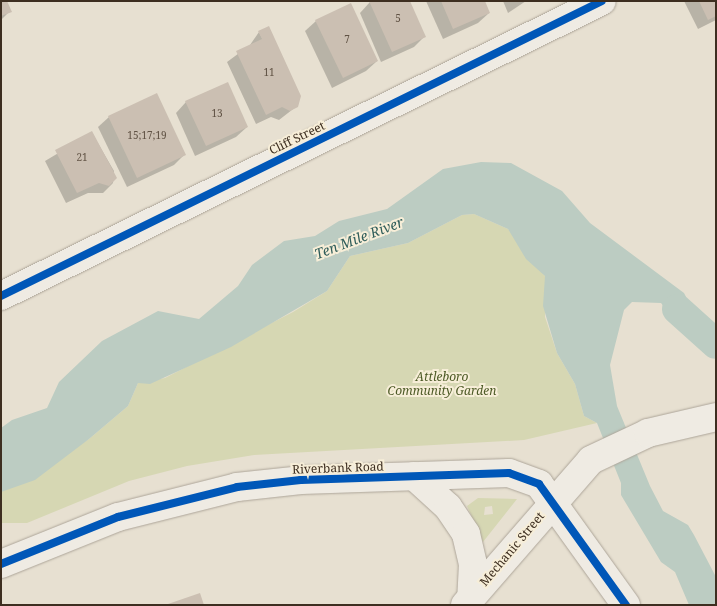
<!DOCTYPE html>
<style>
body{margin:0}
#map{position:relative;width:717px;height:606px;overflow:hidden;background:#e7e0d1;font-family:"Noto Serif",serif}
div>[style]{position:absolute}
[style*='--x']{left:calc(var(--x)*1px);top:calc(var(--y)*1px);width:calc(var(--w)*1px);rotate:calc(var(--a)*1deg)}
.green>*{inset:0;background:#d6d7b3}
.water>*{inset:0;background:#bcccc2}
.shadow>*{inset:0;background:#0003}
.canal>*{height:30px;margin:-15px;padding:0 15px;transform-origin:15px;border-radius:15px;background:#bcccc2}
.building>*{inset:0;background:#cbbfb2}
.roads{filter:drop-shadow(0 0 1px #ada599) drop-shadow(0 0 1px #ada599)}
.minor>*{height:28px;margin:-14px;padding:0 14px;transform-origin:14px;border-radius:14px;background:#efebe3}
.cycleway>*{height:8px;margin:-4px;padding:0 4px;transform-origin:4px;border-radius:4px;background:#0057b8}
span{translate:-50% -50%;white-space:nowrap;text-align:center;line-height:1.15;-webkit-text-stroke:4px #f7eed8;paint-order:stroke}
.number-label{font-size:10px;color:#605244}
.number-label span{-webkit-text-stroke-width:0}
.street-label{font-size:12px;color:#3d2e20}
.park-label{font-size:12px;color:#4d5a26;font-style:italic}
.water-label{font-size:14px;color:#2f5d5a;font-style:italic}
.frame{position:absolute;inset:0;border:2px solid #3d2e20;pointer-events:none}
</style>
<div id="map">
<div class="green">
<i style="clip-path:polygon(474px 214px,508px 229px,545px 276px,545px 317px,557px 353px,575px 384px,584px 416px,597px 423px,524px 440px,254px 455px,187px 466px,129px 481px,27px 523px,1px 523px,1px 492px,89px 439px,128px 406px,138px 383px,165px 378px,293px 312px,327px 291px,350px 256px,408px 243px,462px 215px)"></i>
<i style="clip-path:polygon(evenodd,478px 498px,517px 499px,483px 542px,467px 506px,478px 498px,492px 506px,493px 514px,484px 515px,485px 507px,492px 506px)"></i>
</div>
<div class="water">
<i style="clip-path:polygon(481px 162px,511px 163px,562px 191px,590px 223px,684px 293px,707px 337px,680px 327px,661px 303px,632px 302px,624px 310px,610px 365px,617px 406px,650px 486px,663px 511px,688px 525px,694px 535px,716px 577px,716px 605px,689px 605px,675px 572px,661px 562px,621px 495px,621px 483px,597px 423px,584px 416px,575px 384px,557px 353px,543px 306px,545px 276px,526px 259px,508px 229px,474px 214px,462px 215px,408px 243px,350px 256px,327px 291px,231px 347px,150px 384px,138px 383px,128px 406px,89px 439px,35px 480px,1px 492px,1px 428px,12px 420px,47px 408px,59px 382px,102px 341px,158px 311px,199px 319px,238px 286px,252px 265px,284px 241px,315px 236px,339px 221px,387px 209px,443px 169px)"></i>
</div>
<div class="shadow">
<i style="clip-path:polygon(1px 1px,10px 11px,1px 20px)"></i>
<i style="clip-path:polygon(426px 1px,484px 1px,489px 13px,478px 23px,443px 39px)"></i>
<i style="clip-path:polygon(503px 1px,526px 1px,508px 13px)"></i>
<i style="clip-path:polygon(684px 1px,716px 1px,716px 20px,698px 29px)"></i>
<i style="clip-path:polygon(370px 2px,424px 37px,414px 47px,381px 62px,360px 13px)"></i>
<i style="clip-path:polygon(316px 21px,377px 61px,366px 71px,332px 88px,305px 31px)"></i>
<i style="clip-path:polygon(259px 32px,297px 106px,279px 120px,271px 117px,256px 124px,227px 62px,250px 45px)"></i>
<i style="clip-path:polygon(186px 102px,247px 127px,236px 137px,195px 156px,176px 113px)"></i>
<i style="clip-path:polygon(109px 117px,184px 155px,174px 165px,127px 187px,98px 127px)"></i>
<i style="clip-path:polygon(92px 133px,114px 171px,113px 183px,103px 193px,88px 193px,66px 203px,45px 161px)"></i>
</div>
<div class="canal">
<i style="--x:677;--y:309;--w:52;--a:41.9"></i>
</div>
<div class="building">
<i style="clip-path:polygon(1px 1px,7px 1px,12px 12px,1px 16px)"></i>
<i style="clip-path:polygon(369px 1px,410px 1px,426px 37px,392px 52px)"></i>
<i style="clip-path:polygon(441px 1px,485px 1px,490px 13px,453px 29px)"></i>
<i style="clip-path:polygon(699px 1px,716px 1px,716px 16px,708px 20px)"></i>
<i style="clip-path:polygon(351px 3px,378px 61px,343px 78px,315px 20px)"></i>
<i style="clip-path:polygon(269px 26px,301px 96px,298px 107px,290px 111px,282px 107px,266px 115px,236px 51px,262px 39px,258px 31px)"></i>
<i style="clip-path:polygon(228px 82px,248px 127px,206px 146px,185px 101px)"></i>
<i style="clip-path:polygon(157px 93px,186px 155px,137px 178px,108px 116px)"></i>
<i style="clip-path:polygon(92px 131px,117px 178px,109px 186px,99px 183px,77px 193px,55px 150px)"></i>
<i style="clip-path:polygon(200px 593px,204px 605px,168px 605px,168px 604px)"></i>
</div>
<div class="roads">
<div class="minor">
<i style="--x:1;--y:296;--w:669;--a:-26.14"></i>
<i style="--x:414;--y:476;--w:46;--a:42.4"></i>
<i style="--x:448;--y:507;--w:32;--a:56"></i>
<i style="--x:466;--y:534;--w:31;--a:77"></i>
<i style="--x:473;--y:564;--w:33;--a:93"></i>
<i style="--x:1;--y:564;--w:126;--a:-21.9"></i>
<i style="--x:118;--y:517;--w:123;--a:-14.1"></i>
<i style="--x:237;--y:487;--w:64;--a:-6.2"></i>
<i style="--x:301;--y:480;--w:208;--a:-1.9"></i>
<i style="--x:509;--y:473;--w:32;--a:20"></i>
<i style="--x:539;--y:484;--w:149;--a:54.3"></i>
<i style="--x:465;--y:605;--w:192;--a:-49"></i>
<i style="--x:591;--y:460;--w:63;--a:-25.3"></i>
<i style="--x:648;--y:433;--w:70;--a:-13.2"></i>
</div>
</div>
<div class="cycleway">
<i style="--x:1;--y:296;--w:669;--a:-26.14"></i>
<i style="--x:1;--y:564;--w:126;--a:-21.9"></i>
<i style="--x:118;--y:517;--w:123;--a:-14.1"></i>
<i style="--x:237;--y:487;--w:64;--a:-6.2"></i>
<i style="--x:301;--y:480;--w:208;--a:-1.9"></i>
<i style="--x:509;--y:473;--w:32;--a:20"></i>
<i style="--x:539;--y:484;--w:149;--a:54.3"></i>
</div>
<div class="number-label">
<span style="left:398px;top:19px">5</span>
<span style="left:347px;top:40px">7</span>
<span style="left:269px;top:73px">11</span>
<span style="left:217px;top:114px">13</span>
<span style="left:147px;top:136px">15;17;19</span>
<span style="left:82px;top:158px">21</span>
</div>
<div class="street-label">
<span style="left:297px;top:138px;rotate:-26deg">Cliff Street</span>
<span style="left:338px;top:468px;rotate:-2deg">Riverbank Road</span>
<span style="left:512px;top:549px;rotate:-50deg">Mechanic Street</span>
</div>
<div class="park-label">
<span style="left:442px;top:384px">Attleboro<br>Community Garden</span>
</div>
<div class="water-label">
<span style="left:359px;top:238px;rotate:-21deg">Ten Mile River</span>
</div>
<div class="frame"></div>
</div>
